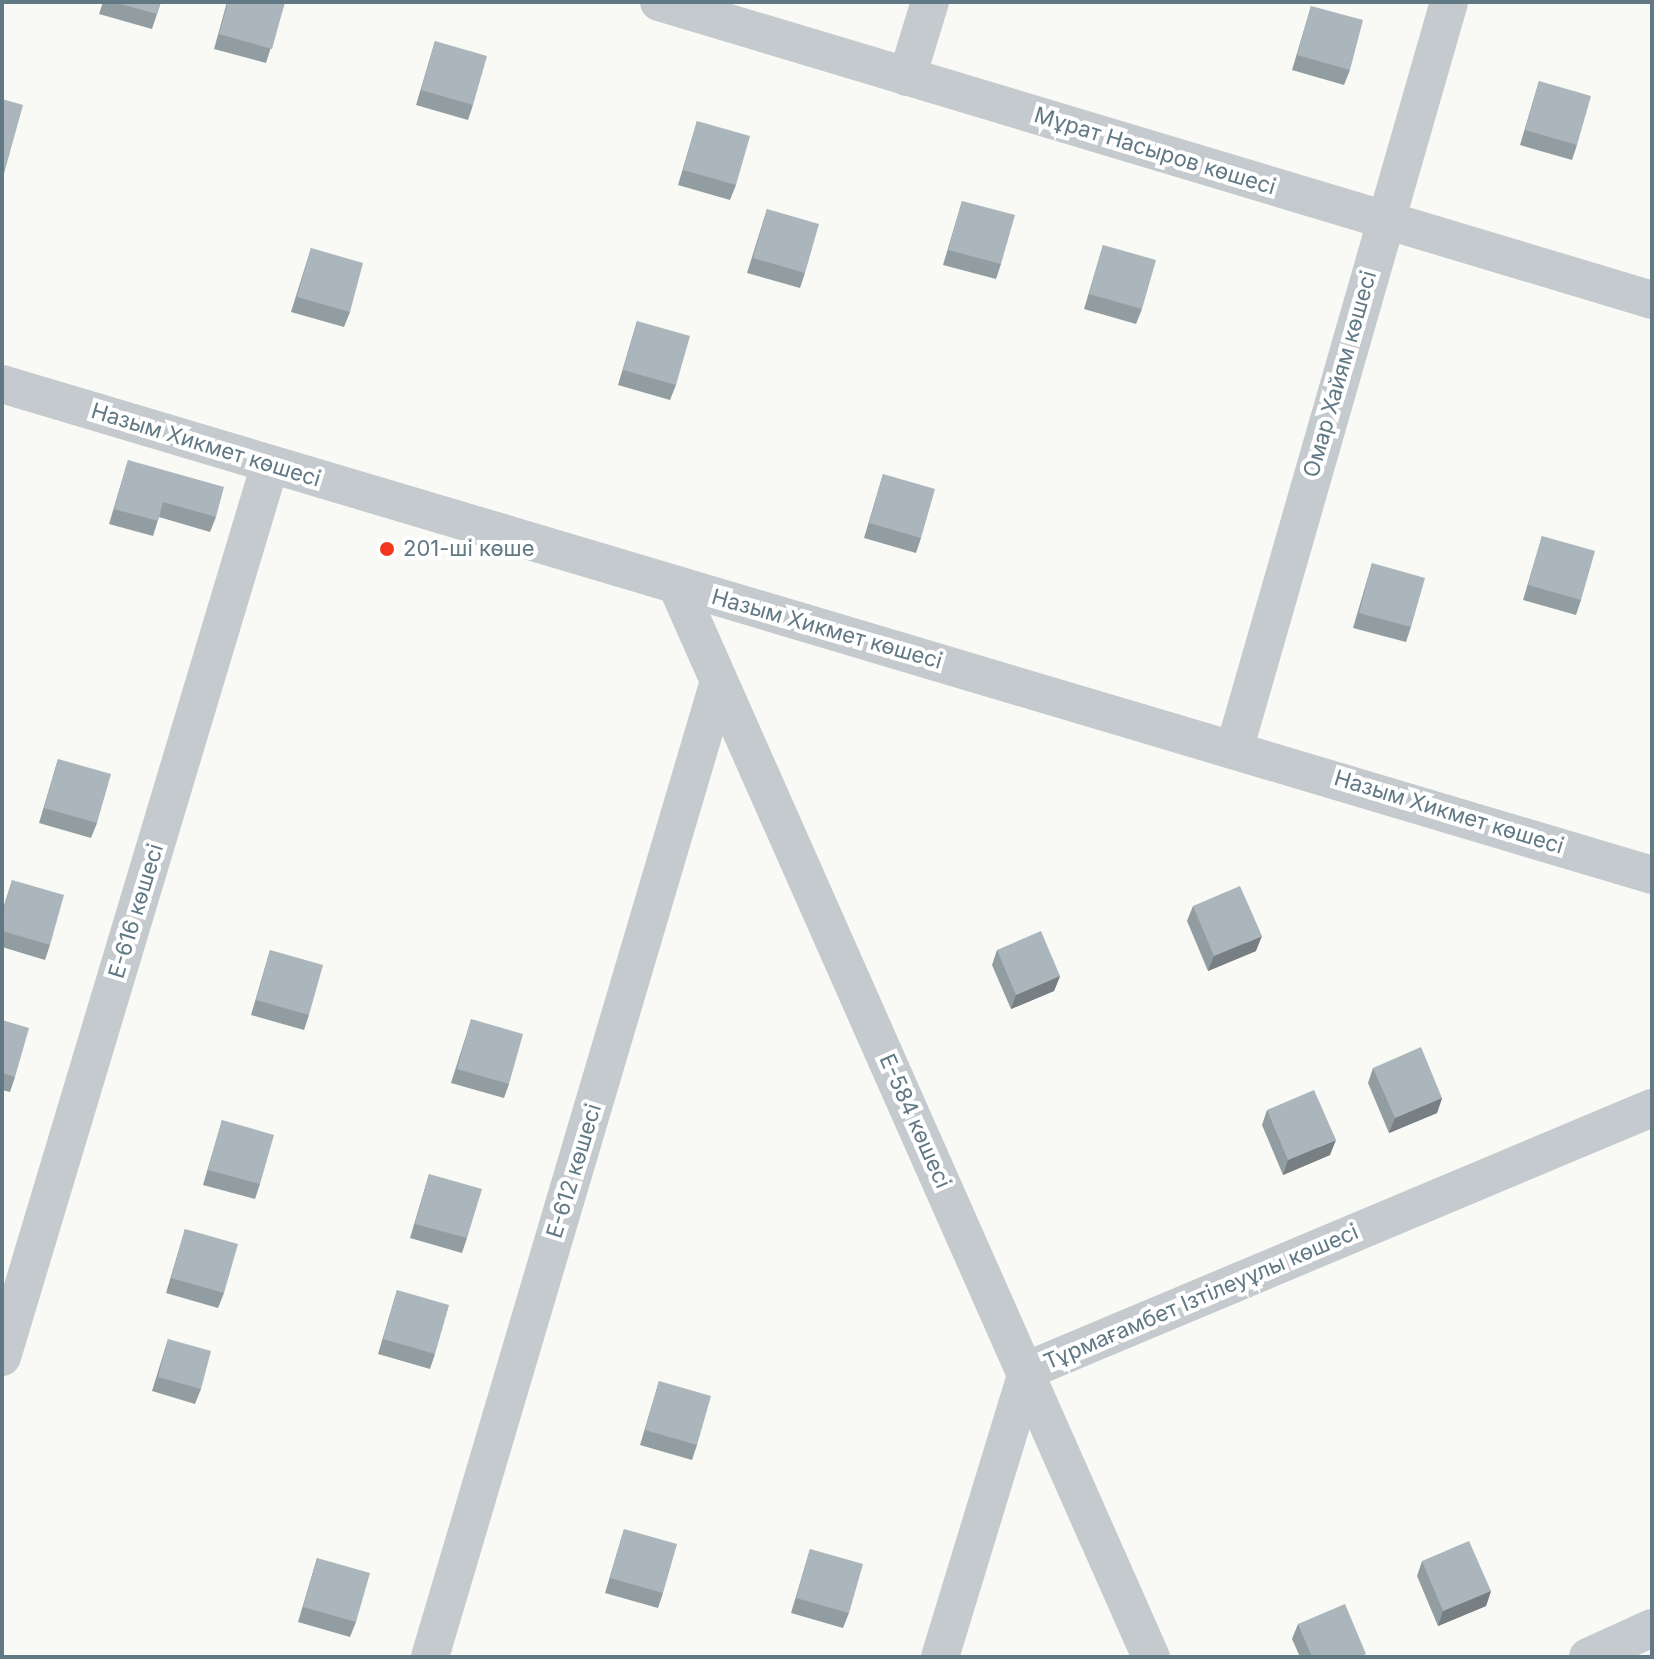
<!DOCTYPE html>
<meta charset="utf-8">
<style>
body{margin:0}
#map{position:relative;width:1654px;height:1659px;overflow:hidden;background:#f9f9f6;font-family:Inter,sans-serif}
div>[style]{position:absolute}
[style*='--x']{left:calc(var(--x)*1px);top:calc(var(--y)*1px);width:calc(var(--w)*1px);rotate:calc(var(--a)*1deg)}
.minor>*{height:38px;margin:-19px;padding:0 19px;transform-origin:19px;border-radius:19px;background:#c4cacd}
.wall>*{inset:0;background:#929da1}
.shaded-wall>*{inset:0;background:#777f83}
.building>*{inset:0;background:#aab6bb}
.dots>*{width:22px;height:22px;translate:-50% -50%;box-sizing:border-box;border:4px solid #fff;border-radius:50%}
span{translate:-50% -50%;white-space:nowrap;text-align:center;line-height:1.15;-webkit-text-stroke:8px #fff;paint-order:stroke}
.street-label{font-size:22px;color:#617984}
.poi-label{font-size:22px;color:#617984}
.left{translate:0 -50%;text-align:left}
.frame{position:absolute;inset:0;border:4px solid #617984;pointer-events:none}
</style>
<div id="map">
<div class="minor">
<i style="--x:659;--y:2;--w:1037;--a:16.7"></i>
<i style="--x:907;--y:77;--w:78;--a:-73"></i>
<i style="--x:2;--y:384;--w:1722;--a:16.57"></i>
<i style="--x:677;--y:586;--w:1171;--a:66.13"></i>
<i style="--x:1235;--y:747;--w:775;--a:-73.97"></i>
<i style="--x:2;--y:1357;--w:932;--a:-73.29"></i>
<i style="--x:430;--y:1657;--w:1014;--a:-73.5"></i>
<i style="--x:940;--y:1657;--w:300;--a:-73"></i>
<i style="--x:1028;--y:1370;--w:677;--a:-22.78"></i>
<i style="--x:1588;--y:1657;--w:70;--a:-24.4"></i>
</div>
<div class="wall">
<i style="clip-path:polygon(103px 2px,161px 2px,152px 29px,99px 14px)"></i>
<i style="clip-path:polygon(227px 2px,285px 2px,266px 63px,214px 49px)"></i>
<i style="clip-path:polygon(1311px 6px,1350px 70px,1344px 85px,1292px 70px)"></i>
<i style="clip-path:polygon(435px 41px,473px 105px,468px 120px,416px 105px)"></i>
<i style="clip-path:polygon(1539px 81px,1577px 145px,1572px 160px,1520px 145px)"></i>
<i style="clip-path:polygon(697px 121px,736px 185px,730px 200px,678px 185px)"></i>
<i style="clip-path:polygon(962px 201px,1001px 264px,996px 279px,943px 265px)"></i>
<i style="clip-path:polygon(767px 209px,805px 273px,800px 288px,747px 273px)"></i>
<i style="clip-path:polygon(1103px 245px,1142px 309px,1136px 324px,1084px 309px)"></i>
<i style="clip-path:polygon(311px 248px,350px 312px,344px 327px,291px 312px)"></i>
<i style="clip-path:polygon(637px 321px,676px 385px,670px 400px,618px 385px)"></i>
<i style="clip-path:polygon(128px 460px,216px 517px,210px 532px,159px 517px,153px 536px,109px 524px)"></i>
<i style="clip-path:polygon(883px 474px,921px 538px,916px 553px,864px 538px)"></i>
<i style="clip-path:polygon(1542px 536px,1581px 600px,1576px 615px,1523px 600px)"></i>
<i style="clip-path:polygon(1372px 563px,1411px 627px,1406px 642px,1353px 628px)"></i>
<i style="clip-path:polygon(58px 759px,97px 823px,91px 838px,39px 823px)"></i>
<i style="clip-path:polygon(12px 880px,50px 945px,45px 960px,2px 947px,2px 912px)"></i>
<i style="clip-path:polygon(1193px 906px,1256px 951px,1208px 971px,1187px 921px)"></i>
<i style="clip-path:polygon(270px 950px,309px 1015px,304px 1030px,251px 1015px)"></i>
<i style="clip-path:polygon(997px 950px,1060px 976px,1054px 991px,1011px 1009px,992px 965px)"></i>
<i style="clip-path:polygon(2px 1020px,15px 1077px,10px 1092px,2px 1090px)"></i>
<i style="clip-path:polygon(471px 1020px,509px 1084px,504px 1098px,451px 1083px)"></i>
<i style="clip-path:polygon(1373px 1068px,1442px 1098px,1437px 1113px,1389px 1133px,1368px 1083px)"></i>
<i style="clip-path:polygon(1267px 1110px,1330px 1155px,1283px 1175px,1262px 1125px)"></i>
<i style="clip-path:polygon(222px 1120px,260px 1184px,255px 1199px,203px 1185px)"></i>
<i style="clip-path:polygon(429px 1174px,467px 1238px,462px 1253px,410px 1238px)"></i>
<i style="clip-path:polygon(185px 1229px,224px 1293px,218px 1308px,166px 1293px)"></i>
<i style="clip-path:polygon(397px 1290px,435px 1354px,430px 1369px,378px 1354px)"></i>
<i style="clip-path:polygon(168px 1339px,201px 1389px,195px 1404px,152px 1391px)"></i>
<i style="clip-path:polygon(659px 1381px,697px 1445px,692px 1460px,640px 1445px)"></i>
<i style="clip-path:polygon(624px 1529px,663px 1593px,658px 1608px,605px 1593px)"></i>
<i style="clip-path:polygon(810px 1549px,849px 1613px,843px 1628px,791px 1613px)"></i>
<i style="clip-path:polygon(317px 1558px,356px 1622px,350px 1637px,298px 1622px)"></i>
<i style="clip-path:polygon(1422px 1561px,1491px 1591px,1486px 1606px,1438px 1626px,1417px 1576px)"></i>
<i style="clip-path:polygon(1298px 1624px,1365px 1657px,1300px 1657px,1292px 1639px)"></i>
</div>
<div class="shaded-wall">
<i style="clip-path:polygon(1262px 936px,1256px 951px,1208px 971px,1214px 956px)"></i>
<i style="clip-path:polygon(1060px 976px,1054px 991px,1011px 1009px,1016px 995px)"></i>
<i style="clip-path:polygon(1442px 1098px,1437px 1113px,1389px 1133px,1395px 1118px)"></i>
<i style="clip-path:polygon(1336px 1140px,1330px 1155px,1283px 1175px,1288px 1160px)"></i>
<i style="clip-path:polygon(1491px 1591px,1486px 1606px,1438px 1626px,1443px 1611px)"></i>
</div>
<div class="building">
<i style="clip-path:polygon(113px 2px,161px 2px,157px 14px)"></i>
<i style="clip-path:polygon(228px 2px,285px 2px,272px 49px,219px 34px)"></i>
<i style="clip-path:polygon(1311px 6px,1363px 20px,1350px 70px,1297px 55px)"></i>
<i style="clip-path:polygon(435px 41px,487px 56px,473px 105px,421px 90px)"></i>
<i style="clip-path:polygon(1539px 81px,1591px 96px,1577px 145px,1525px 130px)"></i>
<i style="clip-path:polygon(2px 99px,23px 105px,2px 181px)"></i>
<i style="clip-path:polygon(697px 121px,750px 136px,736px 185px,683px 170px)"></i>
<i style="clip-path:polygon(962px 201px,1015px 215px,1001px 264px,948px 250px)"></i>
<i style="clip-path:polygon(767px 209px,819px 224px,805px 273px,753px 258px)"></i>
<i style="clip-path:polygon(1103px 245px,1156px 260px,1142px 309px,1089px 294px)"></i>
<i style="clip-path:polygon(311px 248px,363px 263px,350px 312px,297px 297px)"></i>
<i style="clip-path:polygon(637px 321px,690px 336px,676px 385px,623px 370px)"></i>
<i style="clip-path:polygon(128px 460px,224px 487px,216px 517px,163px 502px,158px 521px,114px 509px)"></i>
<i style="clip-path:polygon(883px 474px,935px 489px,921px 538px,869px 523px)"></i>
<i style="clip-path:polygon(1542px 536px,1595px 551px,1581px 600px,1528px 585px)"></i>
<i style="clip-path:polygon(1372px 563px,1425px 578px,1411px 627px,1359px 613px)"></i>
<i style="clip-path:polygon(58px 759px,111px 774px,97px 823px,44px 808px)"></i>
<i style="clip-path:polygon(12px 880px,64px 895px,50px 945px,2px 931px,2px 916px)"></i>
<i style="clip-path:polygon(1240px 886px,1262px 936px,1214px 956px,1193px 906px)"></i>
<i style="clip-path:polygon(1041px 931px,1060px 976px,1016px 995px,997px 950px)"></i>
<i style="clip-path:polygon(270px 950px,323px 965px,309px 1015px,256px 1000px)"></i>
<i style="clip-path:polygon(471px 1019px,523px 1034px,509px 1084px,457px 1069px)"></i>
<i style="clip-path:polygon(2px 1020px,29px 1028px,15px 1077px,2px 1073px)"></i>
<i style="clip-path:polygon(1421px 1047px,1442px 1098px,1395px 1118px,1373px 1068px)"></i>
<i style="clip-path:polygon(1314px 1090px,1336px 1140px,1288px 1160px,1267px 1110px)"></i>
<i style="clip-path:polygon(222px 1120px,274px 1135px,260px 1184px,208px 1170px)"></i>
<i style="clip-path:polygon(429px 1174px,482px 1189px,467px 1238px,415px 1224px)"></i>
<i style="clip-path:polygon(185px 1229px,238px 1244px,224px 1293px,171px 1278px)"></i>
<i style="clip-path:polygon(397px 1290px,449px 1305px,435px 1354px,383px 1339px)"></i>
<i style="clip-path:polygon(168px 1339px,211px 1351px,201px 1389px,158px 1377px)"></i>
<i style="clip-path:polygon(659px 1381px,711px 1396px,697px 1445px,645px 1430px)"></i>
<i style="clip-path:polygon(624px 1529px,677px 1544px,663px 1593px,610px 1578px)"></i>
<i style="clip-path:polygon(1469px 1541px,1491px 1591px,1443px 1611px,1422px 1561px)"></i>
<i style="clip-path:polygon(810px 1549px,863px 1564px,849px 1613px,796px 1598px)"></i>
<i style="clip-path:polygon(317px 1558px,370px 1573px,356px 1622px,303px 1607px)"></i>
<i style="clip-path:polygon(1345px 1604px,1366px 1654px,1359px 1657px,1312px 1657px,1298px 1624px)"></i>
</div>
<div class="dots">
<i style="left:387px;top:549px;background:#f2371e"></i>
</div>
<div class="street-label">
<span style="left:1155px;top:151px;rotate:17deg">Мұрат Насыров көшесі</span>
<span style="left:1340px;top:374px;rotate:-74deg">Омар Хайям көшесі</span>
<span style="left:206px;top:445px;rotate:17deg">Назым Хикмет көшесі</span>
<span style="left:827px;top:629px;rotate:16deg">Назым Хикмет көшесі</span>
<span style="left:1449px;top:812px;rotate:17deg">Назым Хикмет көшесі</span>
<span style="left:136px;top:911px;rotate:-73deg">Е-616 көшесі</span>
<span style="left:915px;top:1121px;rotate:66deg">Е-584 көшесі</span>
<span style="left:574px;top:1171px;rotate:-73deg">Е-612 көшесі</span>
<span style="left:1201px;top:1297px;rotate:-23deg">Тұрмағамбет Ізтілеуұлы көшесі</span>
</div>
<div class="poi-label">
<span class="left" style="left:403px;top:549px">201-ші көше</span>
</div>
<div class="frame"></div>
</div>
